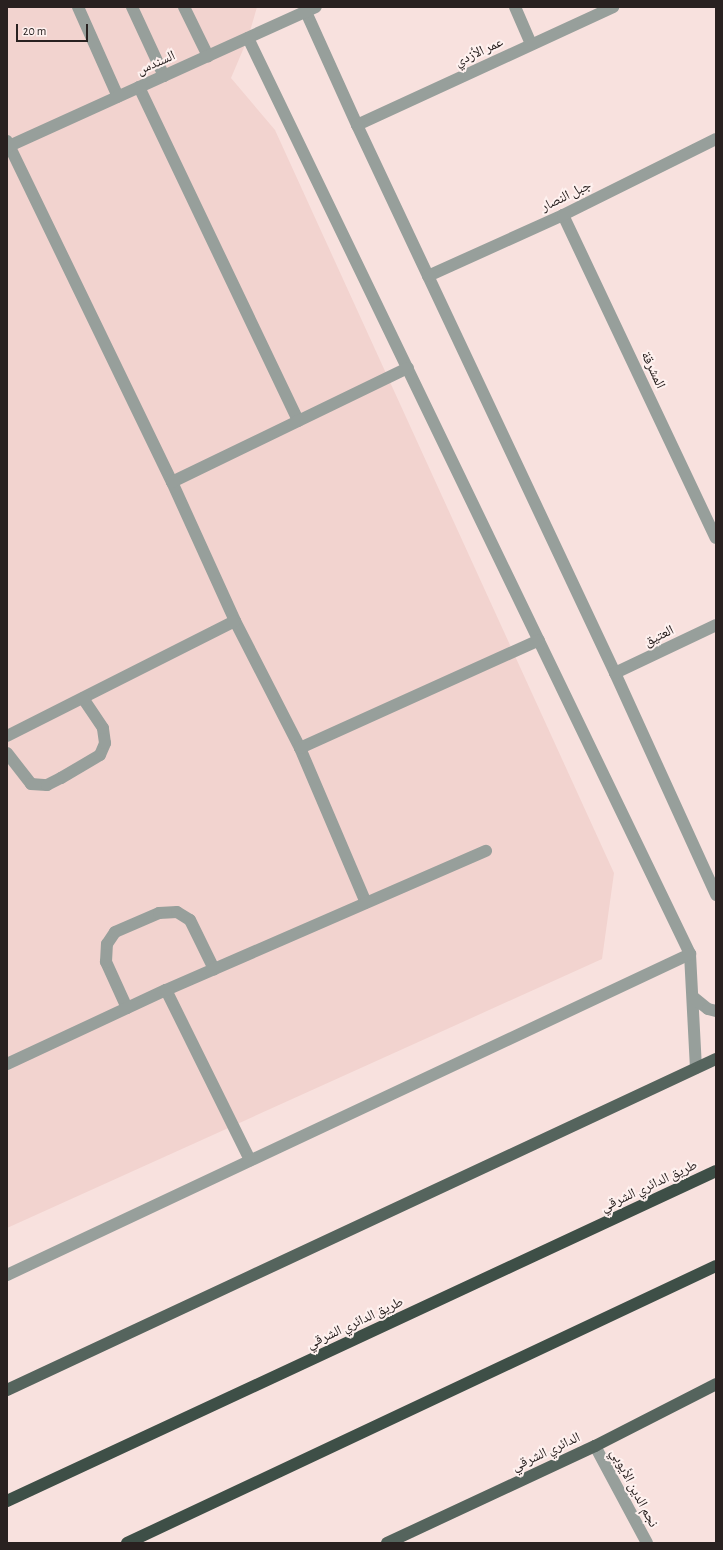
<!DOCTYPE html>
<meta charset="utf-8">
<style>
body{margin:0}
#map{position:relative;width:723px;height:1550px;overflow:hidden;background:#f8e1de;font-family:"Alegreya Sans","Noto Naskh Arabic",sans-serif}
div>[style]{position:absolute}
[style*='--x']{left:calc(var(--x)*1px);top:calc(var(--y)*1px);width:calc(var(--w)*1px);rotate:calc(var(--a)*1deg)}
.built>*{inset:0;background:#f2d3cf}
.minor>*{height:12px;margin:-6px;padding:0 6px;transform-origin:6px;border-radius:6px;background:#979f9b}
.major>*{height:12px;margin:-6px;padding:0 6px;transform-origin:6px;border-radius:6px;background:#55645d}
.highway>*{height:12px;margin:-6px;padding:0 6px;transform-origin:6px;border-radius:6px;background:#3e4f47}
span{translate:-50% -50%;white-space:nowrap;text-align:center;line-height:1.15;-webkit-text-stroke:4px #fef1ef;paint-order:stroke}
.street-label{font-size:14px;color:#292120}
.frame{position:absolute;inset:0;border:8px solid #292120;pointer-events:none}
.scale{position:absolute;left:16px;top:24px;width:72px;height:18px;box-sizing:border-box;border:2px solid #292120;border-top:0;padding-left:5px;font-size:12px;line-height:14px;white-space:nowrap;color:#292120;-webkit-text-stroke:3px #fef1ef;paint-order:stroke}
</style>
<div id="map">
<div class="built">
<i style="clip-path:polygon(7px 7px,257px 7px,248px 38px,231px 78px,275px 130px,614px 873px,602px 959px,7px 1228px)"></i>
</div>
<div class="minor">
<i style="--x:78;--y:7;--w:98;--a:66"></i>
<i style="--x:132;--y:7;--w:76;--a:65.1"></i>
<i style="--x:184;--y:7;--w:55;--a:63.9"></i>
<i style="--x:515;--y:7;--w:40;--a:66.6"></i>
<i style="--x:306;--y:12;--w:124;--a:65.7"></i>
<i style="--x:357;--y:125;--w:606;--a:64.79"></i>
<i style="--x:615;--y:673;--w:244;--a:65.5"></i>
<i style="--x:248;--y:38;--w:1017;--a:64.24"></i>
<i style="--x:690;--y:954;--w:114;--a:87"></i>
<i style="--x:139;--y:87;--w:370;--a:64.5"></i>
<i style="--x:357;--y:125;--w:282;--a:-24.7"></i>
<i style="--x:7;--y:141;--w:379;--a:64.2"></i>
<i style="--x:172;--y:482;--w:153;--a:65.6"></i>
<i style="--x:235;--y:621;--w:143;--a:62.9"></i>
<i style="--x:300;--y:748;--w:168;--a:66.9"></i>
<i style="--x:7;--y:147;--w:339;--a:-24.4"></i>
<i style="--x:563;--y:215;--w:357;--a:64.7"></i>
<i style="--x:428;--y:276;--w:148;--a:-24.3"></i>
<i style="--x:563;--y:215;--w:171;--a:-26.4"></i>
<i style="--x:172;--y:482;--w:262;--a:-25.8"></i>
<i style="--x:615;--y:673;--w:112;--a:-25.4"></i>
<i style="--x:7;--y:736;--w:255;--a:-26.8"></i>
<i style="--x:300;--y:748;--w:262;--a:-24.3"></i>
<i style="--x:7;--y:753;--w:39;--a:52"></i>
<i style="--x:31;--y:784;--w:16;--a:4"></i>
<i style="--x:47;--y:785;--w:16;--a:-27"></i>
<i style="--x:61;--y:778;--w:45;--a:-30.5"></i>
<i style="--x:100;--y:755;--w:13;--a:-67"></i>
<i style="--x:105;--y:743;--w:15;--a:-98"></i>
<i style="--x:103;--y:728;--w:36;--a:-124"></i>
<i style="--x:166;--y:990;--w:190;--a:63.7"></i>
<i style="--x:693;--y:997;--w:19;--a:39"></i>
<i style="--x:708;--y:1009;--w:8;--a:14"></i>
<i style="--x:127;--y:1008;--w:51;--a:-114.5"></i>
<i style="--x:106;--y:962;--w:18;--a:-87"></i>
<i style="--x:107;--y:944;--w:14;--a:-56"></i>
<i style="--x:115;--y:932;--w:48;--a:-23.4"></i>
<i style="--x:159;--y:913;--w:18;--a:-3"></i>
<i style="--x:177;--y:912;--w:15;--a:32"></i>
<i style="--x:190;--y:920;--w:55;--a:63.9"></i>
<i style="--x:7;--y:1064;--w:175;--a:-25"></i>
<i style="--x:166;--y:990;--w:349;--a:-23.5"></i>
<i style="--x:7;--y:1275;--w:755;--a:-25.17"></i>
<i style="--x:595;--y:1446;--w:110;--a:61.8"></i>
</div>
<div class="major">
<i style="--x:7;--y:1390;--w:782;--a:-25.03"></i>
<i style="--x:387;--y:1543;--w:230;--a:-25"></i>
<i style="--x:595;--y:1446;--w:136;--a:-27.1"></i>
</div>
<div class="highway">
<i style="--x:7;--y:1501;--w:782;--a:-24.96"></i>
<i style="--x:127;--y:1543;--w:651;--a:-25.19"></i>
</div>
<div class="street-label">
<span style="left:479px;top:52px;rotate:-25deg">عمر الأزدي</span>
<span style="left:156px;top:63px;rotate:-24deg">السندس</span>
<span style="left:566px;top:196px;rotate:-26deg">جبل النصار</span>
<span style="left:653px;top:370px;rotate:65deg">المشرقة</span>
<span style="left:659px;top:636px;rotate:-26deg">العتيق</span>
<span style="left:649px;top:1186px;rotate:-25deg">طريق الدائري الشرقي</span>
<span style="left:355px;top:1323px;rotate:-25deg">طريق الدائري الشرقي</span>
<span style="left:546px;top:1452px;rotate:-25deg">الدائري الشرقي</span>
<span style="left:634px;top:1488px;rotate:62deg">نجم الدين الأيوبي</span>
</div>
<div class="frame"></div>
<div class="scale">20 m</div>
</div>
